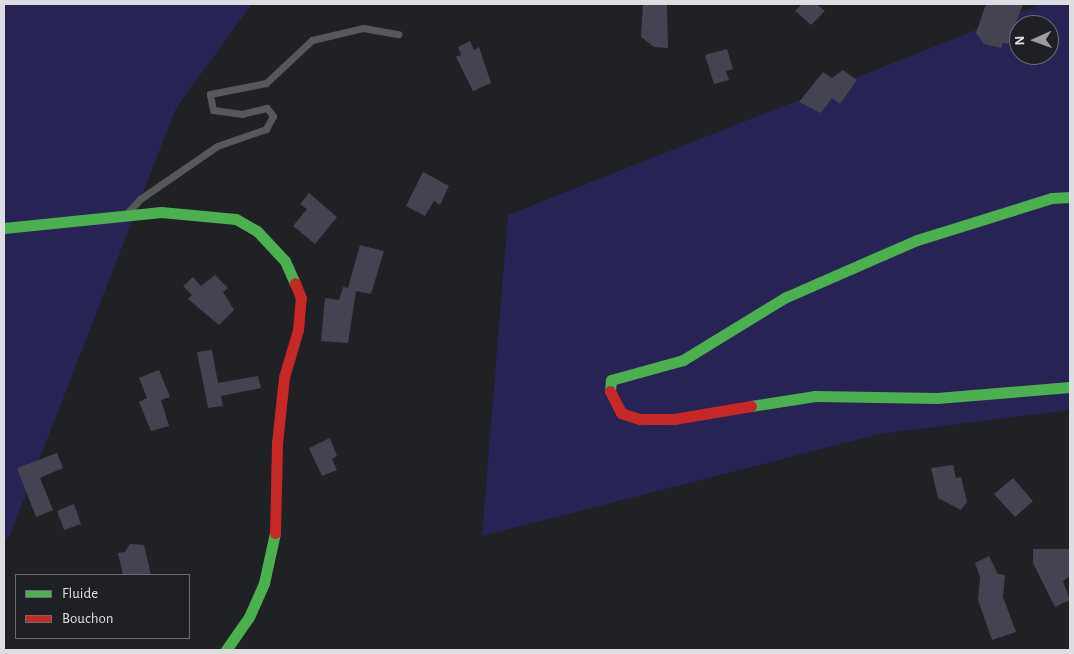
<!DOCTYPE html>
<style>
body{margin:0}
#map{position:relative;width:1074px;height:654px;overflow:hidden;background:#202125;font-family:"Alegreya Sans",sans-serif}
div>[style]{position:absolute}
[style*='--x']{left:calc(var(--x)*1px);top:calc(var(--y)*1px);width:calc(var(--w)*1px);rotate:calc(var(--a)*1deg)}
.green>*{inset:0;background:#282355}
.building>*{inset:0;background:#434352}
.lane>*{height:7px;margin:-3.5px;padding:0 3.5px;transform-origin:3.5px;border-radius:3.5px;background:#57585b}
.fast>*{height:11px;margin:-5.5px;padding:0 5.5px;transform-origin:5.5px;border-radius:5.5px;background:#4caf50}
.jam>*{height:11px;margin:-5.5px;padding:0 5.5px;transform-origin:5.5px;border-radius:5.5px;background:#c62828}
span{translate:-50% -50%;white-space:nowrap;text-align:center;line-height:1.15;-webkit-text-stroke:4px #1f2026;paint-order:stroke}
.frame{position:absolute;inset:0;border:5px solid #dedee2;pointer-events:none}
.legend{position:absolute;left:15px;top:574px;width:175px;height:65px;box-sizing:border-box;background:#1f2026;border:1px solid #6b6c71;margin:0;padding:6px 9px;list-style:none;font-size:15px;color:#dedee2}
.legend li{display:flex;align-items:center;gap:10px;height:25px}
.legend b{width:25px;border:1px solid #6b6c71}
.north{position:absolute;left:1009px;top:15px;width:50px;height:50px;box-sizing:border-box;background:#1f2026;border:1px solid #6b6c71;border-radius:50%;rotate:268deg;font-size:14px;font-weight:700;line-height:20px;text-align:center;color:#dedee2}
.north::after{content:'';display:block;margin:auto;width:18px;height:22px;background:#9c9ca0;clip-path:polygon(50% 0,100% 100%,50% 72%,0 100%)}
</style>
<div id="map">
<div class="green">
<i style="clip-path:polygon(4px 4px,252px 4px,176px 108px,10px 535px,4px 540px)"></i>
<i style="clip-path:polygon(evenodd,1042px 4px,1070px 4px,1070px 410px,880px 434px,482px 536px,508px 215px,1042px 4px,1019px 25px,1049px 25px,1049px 55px,1019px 55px,1019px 25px)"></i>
</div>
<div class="building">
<i style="clip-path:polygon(643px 4px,667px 4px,668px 48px,654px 47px,641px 37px)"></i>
<i style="clip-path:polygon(802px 4px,816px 4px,825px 11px,811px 25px,795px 11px)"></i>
<i style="clip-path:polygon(986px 4px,1023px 4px,1008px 44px,1003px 43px,1001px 48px,984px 44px,976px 33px)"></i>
<i style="clip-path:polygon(470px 41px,474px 50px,479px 47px,491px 83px,473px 91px,456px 57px,461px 55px,458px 47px)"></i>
<i style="clip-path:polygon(727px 49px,733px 69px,726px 71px,729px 80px,714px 84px,705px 55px)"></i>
<i style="clip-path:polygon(843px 70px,857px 80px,840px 104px,832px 98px,821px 113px,799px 102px,823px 72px,832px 78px)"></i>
<i style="clip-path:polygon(423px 172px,449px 186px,440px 205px,434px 201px,425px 216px,406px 206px)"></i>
<i style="clip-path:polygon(309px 193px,337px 217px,315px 244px,293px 226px,307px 209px,300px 204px)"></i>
<i style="clip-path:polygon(360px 245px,384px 251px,371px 294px,356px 291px,348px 343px,321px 341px,325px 298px,339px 300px,343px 287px,348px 288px)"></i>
<i style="clip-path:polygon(215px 275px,228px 288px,223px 292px,234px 310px,219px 325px,188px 299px,192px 295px,183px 286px,193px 277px,201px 286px)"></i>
<i style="clip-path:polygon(212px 350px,218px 383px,258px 376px,261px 388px,221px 396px,223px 406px,208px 408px,197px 352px)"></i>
<i style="clip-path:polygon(159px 370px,170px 397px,161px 400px,169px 426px,151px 431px,139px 402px,147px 398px,139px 378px)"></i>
<i style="clip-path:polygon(330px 438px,337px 456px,332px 459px,337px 470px,322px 476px,309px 448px)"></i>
<i style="clip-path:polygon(57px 453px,63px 468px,40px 478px,53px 510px,36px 517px,17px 468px)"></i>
<i style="clip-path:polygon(953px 465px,956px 478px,961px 477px,967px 502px,961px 510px,938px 498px,931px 468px)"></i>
<i style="clip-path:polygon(1013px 478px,1033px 501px,1015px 517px,994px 494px)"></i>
<i style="clip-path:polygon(74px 504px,81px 524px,64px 530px,57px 511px)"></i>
<i style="clip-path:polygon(130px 544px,144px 545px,151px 575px,123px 575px,118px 553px,125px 552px)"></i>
<i style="clip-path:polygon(1033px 549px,1070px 549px,1070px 576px,1063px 581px,1070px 600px,1055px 607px,1033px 563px)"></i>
<i style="clip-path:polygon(989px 556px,998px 574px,1005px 575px,1003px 597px,1016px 632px,992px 640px,978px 600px,980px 577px,975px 563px)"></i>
</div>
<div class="lane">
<i style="--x:129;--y:211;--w:16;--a:-47"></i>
<i style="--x:140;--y:199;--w:93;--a:-34.5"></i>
<i style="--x:217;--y:146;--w:52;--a:-19.1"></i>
<i style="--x:266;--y:129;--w:15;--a:-62"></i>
<i style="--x:273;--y:116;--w:10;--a:-127"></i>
<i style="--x:267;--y:108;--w:26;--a:167"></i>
<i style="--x:242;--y:114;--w:29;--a:-172"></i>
<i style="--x:213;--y:110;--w:16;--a:-101"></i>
<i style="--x:210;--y:94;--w:57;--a:-11.1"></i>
<i style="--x:266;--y:83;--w:63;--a:-43.1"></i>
<i style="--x:312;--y:40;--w:52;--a:-13.2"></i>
<i style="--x:363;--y:28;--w:36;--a:10"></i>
</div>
<div class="fast">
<i style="--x:4;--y:228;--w:158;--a:-5.8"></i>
<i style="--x:161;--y:212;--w:75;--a:5.3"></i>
<i style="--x:236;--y:219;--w:24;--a:30"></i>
<i style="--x:257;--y:231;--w:41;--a:47"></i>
<i style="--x:285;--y:261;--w:24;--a:66"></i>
<i style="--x:610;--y:391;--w:11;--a:-85"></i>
<i style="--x:611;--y:380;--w:75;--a:-15.5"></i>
<i style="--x:683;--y:360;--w:119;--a:-31.5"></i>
<i style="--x:784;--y:298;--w:145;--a:-23.6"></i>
<i style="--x:917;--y:240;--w:141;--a:-17.3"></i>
<i style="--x:1052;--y:198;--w:18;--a:-3"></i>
<i style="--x:751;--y:406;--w:65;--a:-8.9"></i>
<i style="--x:815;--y:396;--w:122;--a:0.9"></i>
<i style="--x:937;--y:398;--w:133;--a:-4.7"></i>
<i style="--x:226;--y:650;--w:40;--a:-55.1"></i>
<i style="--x:249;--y:617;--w:37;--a:-66"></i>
<i style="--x:264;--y:583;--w:51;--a:-77.6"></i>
</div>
<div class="jam">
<i style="--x:610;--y:391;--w:25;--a:63"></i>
<i style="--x:621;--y:413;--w:20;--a:18"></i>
<i style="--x:640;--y:419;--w:34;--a:0"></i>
<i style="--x:674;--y:419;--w:78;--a:-9.6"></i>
<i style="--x:275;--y:533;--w:90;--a:-88.7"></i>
<i style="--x:277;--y:443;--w:66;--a:-83.9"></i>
<i style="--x:284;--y:377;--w:49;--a:-73.4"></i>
<i style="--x:298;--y:330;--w:32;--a:-85"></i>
<i style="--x:301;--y:298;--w:16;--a:-112"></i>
</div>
<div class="frame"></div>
<ul class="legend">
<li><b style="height:6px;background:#4caf50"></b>Fluide</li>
<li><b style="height:6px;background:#c62828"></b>Bouchon</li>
</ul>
<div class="north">N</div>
</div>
